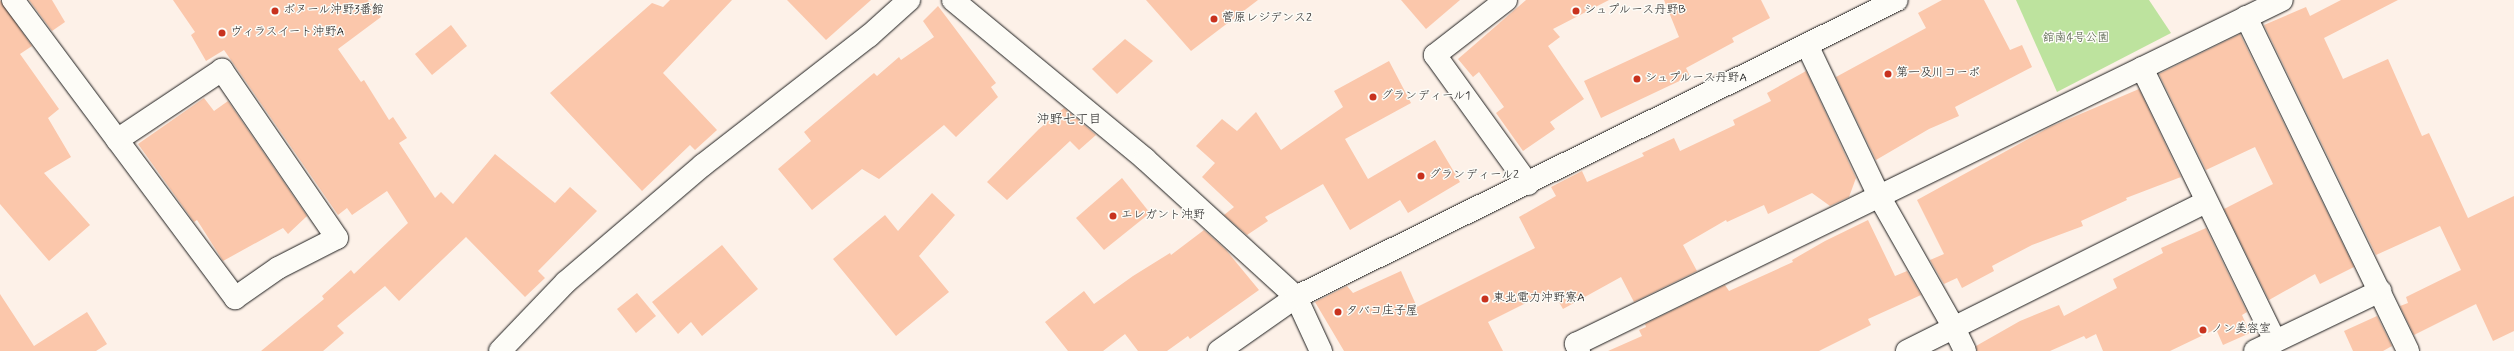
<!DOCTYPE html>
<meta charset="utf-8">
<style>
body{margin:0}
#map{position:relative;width:2514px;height:351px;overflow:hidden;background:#fdf1e8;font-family:Mynerve,"Klee One",sans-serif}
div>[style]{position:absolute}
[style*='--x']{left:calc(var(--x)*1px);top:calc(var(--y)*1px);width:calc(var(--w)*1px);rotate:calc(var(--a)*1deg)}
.green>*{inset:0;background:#bde39e}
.building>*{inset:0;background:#fbc7ab}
.roads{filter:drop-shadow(0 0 1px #1c1c1c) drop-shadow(0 0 1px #1c1c1c)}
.minor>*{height:22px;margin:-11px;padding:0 11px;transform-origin:11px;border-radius:11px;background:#fdfcf7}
.dots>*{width:11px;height:11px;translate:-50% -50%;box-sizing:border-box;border:2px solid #fdfcf7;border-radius:50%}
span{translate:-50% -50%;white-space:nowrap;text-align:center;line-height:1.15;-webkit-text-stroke:3px #fdfcf7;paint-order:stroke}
.poi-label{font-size:12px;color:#1c1c1c}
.left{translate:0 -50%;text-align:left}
.park-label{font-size:12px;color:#4c5843}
.neighbourhood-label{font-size:13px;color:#1c1c1c}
</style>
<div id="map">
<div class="green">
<i style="clip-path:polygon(2016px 0,2149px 0,2171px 33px,2057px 92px)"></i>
</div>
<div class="building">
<i style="clip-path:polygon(0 0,32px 46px,20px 54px,59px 109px,48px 118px,71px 157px,44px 173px,90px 225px,49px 261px,0 204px)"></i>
<i style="clip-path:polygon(29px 0,52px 0,65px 22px,52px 31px)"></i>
<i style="clip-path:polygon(173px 0,368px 0,381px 17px,338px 49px,361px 82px,364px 80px,389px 120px,393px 117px,407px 138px,399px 143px,435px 198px,441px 192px,453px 204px,495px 154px,555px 203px,570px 187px,597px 211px,538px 271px,545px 278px,525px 297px,466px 237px,399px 301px,385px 286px,337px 326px,344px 333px,323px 351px,261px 351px,324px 299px,322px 296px,351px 270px,354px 274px,408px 223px,387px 191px,352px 215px,347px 208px,338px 215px,224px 50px,206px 61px,191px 35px,195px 32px)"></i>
<i style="clip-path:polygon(670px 0,732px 0,663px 73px,717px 130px,695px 150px,690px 145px,642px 191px,550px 93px,652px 3px,663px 7px)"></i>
<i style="clip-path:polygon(787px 0,871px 0,826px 40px)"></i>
<i style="clip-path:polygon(1146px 0,1258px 0,1191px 51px)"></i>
<i style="clip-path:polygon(1401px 0,1460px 0,1426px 29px)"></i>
<i style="clip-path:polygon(1526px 0,1609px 0,1553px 29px,1560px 37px,1548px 46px,1584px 99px,1550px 122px,1555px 129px,1523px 151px,1496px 113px,1504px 107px,1479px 72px,1473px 77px,1458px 59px)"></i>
<i style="clip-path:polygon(1664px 0,1761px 0,1770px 18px,1732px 38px,1734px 42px,1686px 68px,1690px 76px,1601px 118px,1584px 81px,1679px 37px)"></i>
<i style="clip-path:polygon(1942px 0,1984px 0,2010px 50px,2022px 45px,2032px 67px,1955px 107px,1959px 116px,1929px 129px,1876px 160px,1836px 77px,1926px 28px,1918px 13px)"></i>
<i style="clip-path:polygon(2341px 0,2398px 0,2324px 38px,2343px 79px,2388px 59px,2422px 136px,2429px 133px,2468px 218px,2514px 196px,2514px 331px,2493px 341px,2476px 304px,2414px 335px,2400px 306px,2408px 303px,2406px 297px,2461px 270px,2440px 226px,2376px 255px,2264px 25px,2306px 7px,2310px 16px)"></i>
<i style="clip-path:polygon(938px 6px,996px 83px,991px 87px,998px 97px,956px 137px,944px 125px,879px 179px,862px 169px,812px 210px,778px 169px,811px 141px,804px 132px,855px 89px,874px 73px,877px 76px,899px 57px,901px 60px,934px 37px,923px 21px)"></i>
<i style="clip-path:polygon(451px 25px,467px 46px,432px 75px,415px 54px)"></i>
<i style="clip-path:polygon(2240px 34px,2354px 267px,2320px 284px,2315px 274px,2269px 300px,2224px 209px,2273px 184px,2255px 147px,2206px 170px,2159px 74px)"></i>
<i style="clip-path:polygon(1125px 39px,1153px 61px,1117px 94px,1092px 69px)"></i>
<i style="clip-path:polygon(1389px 61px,1411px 103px,1345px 139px,1368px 179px,1435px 140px,1460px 182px,1408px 213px,1400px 200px,1350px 230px,1323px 184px,1265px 217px,1268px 221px,1247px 235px,1224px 215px,1234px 207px,1202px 177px,1215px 163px,1196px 146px,1222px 119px,1237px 131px,1256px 112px,1281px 150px,1343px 107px,1334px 91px)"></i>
<i style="clip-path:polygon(1806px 71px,1856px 178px,1849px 197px,1830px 206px,1812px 193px,1768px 214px,1764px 205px,1727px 222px,1726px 220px,1683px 245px,1697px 271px,1634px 302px,1621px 277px,1563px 309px,1552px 290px,1488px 322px,1503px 351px,1344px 351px,1315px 302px,1347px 286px,1353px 293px,1401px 271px,1417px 307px,1535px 248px,1519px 217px,1556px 196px,1551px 187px,1582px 171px,1587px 182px,1644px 156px,1642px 153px,1674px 138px,1680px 151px,1735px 125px,1733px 120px,1771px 101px,1767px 93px)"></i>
<i style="clip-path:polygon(2139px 89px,2181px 177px,2126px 198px,2127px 200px,2081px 221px,2083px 226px,2032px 245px,1992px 266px,1994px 271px,1962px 288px,1957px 278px,1944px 284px,1930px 260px,1944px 254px,1917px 200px,2050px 127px)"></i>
<i style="clip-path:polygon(204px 98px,214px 111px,228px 101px,307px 216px,288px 234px,283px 228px,223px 261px,197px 220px,194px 222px,138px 144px)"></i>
<i style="clip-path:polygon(1064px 108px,1096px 135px,1079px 150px,1070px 141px,1007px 200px,987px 182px,1039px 129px)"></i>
<i style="clip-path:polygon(1122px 178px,1150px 213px,1104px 250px,1076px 218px)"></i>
<i style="clip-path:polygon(932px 193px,955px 215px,919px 256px,949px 292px,896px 336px,833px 259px,885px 215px,898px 231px)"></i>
<i style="clip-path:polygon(1868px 220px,1895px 276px,1907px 271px,1921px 295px,1868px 319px,1871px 325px,1819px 351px,1608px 351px,1642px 336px,1639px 330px,1646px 327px,1645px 324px,1725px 285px,1729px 291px,1793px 262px,1792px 260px,1825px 241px)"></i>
<i style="clip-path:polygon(2206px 228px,2247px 312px,2242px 315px,2250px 333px,2223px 345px,2216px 329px,2170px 351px,2103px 351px,2096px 334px,2086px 339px,2084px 336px,2050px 351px,1977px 351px,1976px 346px,2020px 321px,2059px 305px,2064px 316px,2117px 288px,2113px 279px,2163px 253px,2161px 248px)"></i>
<i style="clip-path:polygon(1204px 230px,1226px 250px,1259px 290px,1190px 339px,1188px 336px,1167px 351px,1138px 351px,1125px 334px,1103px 351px,1068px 351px,1045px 322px,1084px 291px,1094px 304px,1133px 276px,1170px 253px,1171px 255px)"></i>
<i style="clip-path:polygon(722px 245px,758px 289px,702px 336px,691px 322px,678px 334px,652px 302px)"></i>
<i style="clip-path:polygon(637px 293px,656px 316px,636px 333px,617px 309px)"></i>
<i style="clip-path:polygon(0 294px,34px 346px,87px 312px,107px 344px,96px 351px,0 351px)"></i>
<i style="clip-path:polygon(2377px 316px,2392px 346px,2383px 351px,2353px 351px,2344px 331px)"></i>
</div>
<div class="roads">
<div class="minor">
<i style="--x:13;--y:0;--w:372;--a:53.3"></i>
<i style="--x:235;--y:298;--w:52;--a:-34.9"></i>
<i style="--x:278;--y:268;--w:66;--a:-27"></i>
<i style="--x:337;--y:238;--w:204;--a:-124.4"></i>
<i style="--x:222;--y:70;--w:126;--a:146.3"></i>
<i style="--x:953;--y:0;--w:249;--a:39.6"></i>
<i style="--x:1145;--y:159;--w:205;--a:42.4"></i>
<i style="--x:1296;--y:297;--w:60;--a:65.2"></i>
<i style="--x:1506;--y:0;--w:90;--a:142.2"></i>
<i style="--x:1435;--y:55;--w:159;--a:54.2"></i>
<i style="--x:2246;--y:17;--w:371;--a:64.1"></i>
<i style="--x:1807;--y:45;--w:167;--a:64.5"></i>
<i style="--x:1879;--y:196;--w:152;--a:60.4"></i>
<i style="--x:1954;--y:328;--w:25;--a:64"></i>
<i style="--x:2142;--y:68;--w:304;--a:64"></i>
<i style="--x:500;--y:351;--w:95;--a:-46.3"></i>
<i style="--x:566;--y:282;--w:180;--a:-40.5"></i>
<i style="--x:703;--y:165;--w:210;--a:-37.9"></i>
<i style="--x:869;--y:36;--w:54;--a:-42"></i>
<i style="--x:1219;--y:351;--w:94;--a:-35"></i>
<i style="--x:1296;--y:297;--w:670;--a:-26.3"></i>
<i style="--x:1579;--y:351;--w:8;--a:-113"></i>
<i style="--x:1576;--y:344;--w:785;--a:-25.98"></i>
<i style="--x:1907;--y:351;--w:334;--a:-26.5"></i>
<i style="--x:2255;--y:351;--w:139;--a:-25.6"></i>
</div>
</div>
<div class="dots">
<i style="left:275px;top:11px;background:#c8321e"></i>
<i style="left:1576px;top:11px;background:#c8321e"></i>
<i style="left:1214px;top:19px;background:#c8321e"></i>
<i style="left:222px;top:33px;background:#c8321e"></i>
<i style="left:1888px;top:74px;background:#c8321e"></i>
<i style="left:1637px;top:79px;background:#c8321e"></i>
<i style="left:1373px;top:97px;background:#c8321e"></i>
<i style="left:1421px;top:176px;background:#c8321e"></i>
<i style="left:1113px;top:216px;background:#c8321e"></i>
<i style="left:1485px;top:299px;background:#c8321e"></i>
<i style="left:1338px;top:312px;background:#c8321e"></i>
<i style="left:2203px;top:330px;background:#c8321e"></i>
</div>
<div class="poi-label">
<span class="left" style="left:283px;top:11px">ボヌール沖野3番館</span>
<span class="left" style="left:1584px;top:11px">シュプルース丹野B</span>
<span class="left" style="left:1222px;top:19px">菅原レジデンス2</span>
<span class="left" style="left:230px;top:33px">ヴィラスイート沖野A</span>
<span class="left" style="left:1896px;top:74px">第一及川コーポ</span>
<span class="left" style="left:1645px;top:79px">シュプルース丹野A</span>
<span class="left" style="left:1381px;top:97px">グランディール1</span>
<span class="left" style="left:1429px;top:176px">グランディール2</span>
<span class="left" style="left:1121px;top:216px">エレガント沖野</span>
<span class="left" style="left:1493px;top:299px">東北電力沖野寮A</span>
<span class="left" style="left:1346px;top:312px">タバコ庄子屋</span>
<span class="left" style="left:2211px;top:330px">ノン美容室</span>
</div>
<div class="park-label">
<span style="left:2076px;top:39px">舘南4号公園</span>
</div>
<div class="neighbourhood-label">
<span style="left:1069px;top:120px">沖野七丁目</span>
</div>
</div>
